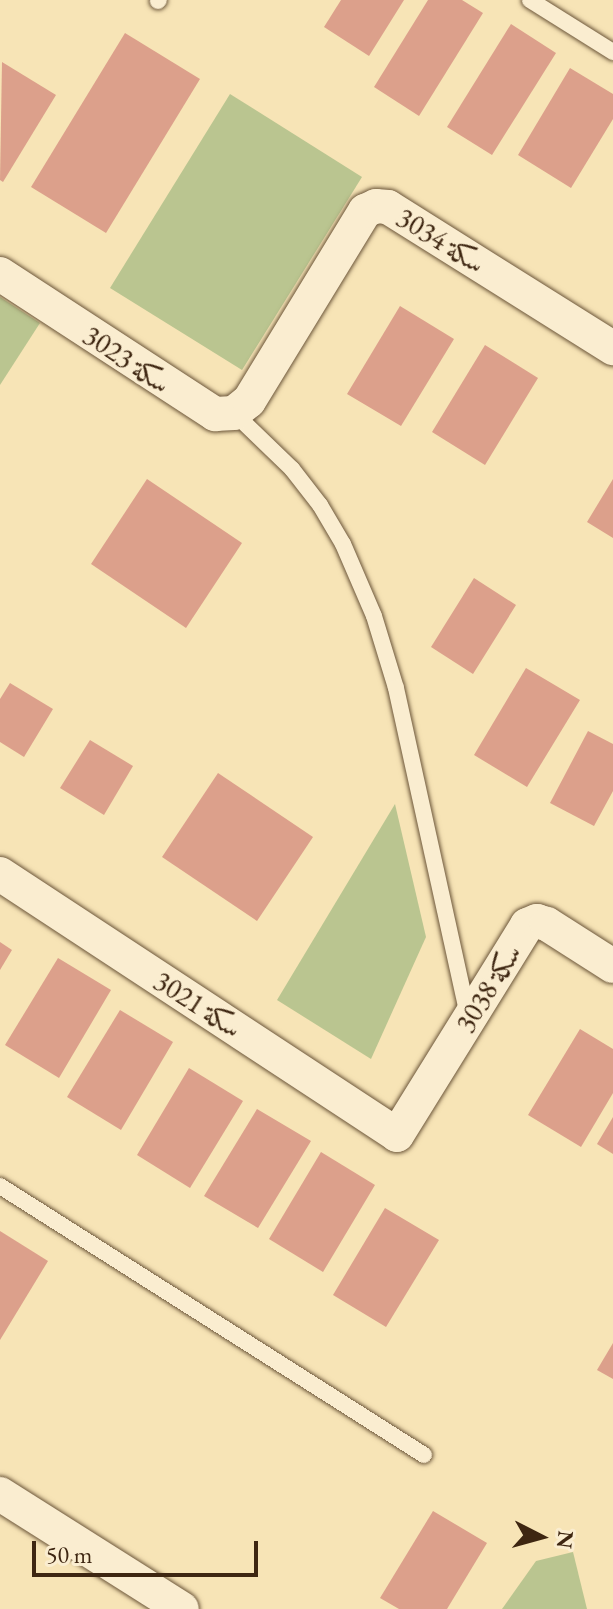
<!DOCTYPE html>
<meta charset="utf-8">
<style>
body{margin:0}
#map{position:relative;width:613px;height:1609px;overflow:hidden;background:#f7e4b6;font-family:"EB Garamond",Amiri,serif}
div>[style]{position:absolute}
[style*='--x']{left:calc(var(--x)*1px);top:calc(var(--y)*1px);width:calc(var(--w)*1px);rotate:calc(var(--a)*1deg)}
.green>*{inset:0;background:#bac590}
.building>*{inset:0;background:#dca08b}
.roads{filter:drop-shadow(0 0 2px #6c563a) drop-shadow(0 0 2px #6c563a)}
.lane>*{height:16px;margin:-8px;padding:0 8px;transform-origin:8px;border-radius:8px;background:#faedd0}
.street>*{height:34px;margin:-17px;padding:0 17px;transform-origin:17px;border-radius:17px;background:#faedd0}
span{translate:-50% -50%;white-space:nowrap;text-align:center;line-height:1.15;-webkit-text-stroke:6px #faedd0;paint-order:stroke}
.street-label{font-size:28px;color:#3e2611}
.north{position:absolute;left:501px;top:1497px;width:80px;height:80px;-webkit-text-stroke:6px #faedd0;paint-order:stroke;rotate:96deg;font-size:22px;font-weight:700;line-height:32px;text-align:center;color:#3e2611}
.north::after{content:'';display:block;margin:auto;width:28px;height:36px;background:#3e2611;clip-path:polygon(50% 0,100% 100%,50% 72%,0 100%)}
.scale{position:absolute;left:32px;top:1541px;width:226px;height:36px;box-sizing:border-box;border:4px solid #3e2611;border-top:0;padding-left:10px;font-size:24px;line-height:28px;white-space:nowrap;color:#3e2611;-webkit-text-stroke:6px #faedd0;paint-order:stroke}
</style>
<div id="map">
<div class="green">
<i style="clip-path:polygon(230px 94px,362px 177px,242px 370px,110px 288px)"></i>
<i style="clip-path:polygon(0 297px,40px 323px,0 385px)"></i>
<i style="clip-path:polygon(395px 804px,426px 937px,371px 1059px,277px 1000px)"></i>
<i style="clip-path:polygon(573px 1552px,587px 1609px,502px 1609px,536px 1561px)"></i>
</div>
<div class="building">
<i style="clip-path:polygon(341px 0,404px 0,369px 56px,324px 27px)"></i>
<i style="clip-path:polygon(428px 0,462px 0,483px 13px,419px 116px,374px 87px)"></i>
<i style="clip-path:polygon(511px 24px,556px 53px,492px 155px,447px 127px)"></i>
<i style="clip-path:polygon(125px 33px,200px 79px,106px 233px,31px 187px)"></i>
<i style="clip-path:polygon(2px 62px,56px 95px,3px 182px,0 180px)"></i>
<i style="clip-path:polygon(570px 68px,613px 94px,613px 119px,571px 188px,518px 155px)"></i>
<i style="clip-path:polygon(400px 306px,454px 339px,401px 426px,347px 394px)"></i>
<i style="clip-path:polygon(485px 345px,538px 378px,485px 465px,432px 432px)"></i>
<i style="clip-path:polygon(147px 479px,242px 543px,186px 628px,91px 564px)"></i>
<i style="clip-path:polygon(613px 479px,613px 538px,587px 522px)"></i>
<i style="clip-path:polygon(474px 578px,516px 605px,473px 674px,431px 647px)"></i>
<i style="clip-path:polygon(526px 668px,580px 700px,527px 787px,474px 755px)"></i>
<i style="clip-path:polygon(10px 683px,53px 709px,24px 757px,0 742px,0 699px)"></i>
<i style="clip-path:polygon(588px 731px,613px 744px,613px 791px,594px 826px,550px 803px)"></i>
<i style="clip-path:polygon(90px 740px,133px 766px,104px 815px,60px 788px)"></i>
<i style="clip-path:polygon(218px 773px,313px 837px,257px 921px,162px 857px)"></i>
<i style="clip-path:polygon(0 942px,12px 950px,0 970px)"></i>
<i style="clip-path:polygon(58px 958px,111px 990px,59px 1078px,5px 1045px)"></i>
<i style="clip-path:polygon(120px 1010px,173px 1042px,121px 1130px,67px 1097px)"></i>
<i style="clip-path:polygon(580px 1029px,613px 1049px,613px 1093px,581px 1147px,528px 1115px)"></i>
<i style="clip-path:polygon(189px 1068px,243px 1101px,190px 1188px,137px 1155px)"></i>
<i style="clip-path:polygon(257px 1109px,311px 1141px,258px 1228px,204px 1196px)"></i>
<i style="clip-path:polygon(613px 1117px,613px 1154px,597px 1144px)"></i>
<i style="clip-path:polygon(321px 1152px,375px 1185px,323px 1272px,269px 1239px)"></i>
<i style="clip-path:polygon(385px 1208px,439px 1240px,386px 1327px,333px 1295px)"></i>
<i style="clip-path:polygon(0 1231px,48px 1261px,0 1340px)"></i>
<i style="clip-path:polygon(613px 1343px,613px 1379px,597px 1370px)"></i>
<i style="clip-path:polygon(433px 1511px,487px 1543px,447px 1609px,399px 1609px,380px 1598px)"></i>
</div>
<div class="roads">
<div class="lane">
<i style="--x:530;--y:0;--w:98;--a:32.1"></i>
<i style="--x:158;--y:1;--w:1;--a:-45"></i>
<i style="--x:234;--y:413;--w:81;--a:44"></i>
<i style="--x:292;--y:469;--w:46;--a:52.1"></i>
<i style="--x:320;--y:505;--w:45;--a:59.5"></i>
<i style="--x:343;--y:544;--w:78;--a:66.7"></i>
<i style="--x:374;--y:616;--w:75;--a:73"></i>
<i style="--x:396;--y:688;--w:336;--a:77.6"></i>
<i style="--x:0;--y:1186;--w:502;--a:32.39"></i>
</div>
<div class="street">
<i style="--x:0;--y:274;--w:257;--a:33.1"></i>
<i style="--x:215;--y:414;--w:19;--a:-3"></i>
<i style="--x:234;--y:413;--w:19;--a:-39"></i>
<i style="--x:249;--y:401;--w:223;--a:-58.6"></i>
<i style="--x:365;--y:211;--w:12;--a:-24"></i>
<i style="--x:376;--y:206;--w:12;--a:5"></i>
<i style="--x:388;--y:207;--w:266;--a:32.1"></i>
<i style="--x:0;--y:874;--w:475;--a:33.3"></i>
<i style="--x:397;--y:1135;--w:247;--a:-58.2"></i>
<i style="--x:527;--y:925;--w:11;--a:-22"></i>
<i style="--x:537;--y:921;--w:10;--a:17"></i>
<i style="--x:547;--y:924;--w:78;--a:32.5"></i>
<i style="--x:0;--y:1494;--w:215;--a:32.3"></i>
</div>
</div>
<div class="street-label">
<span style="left:441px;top:240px;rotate:32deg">سكة 3034</span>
<span style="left:127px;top:359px;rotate:34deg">سكة 3023</span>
<span style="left:488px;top:988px;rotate:-58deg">سكة 3038</span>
<span style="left:198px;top:1004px;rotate:33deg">سكة 3021</span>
</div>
<div class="north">N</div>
<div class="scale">50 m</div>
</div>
